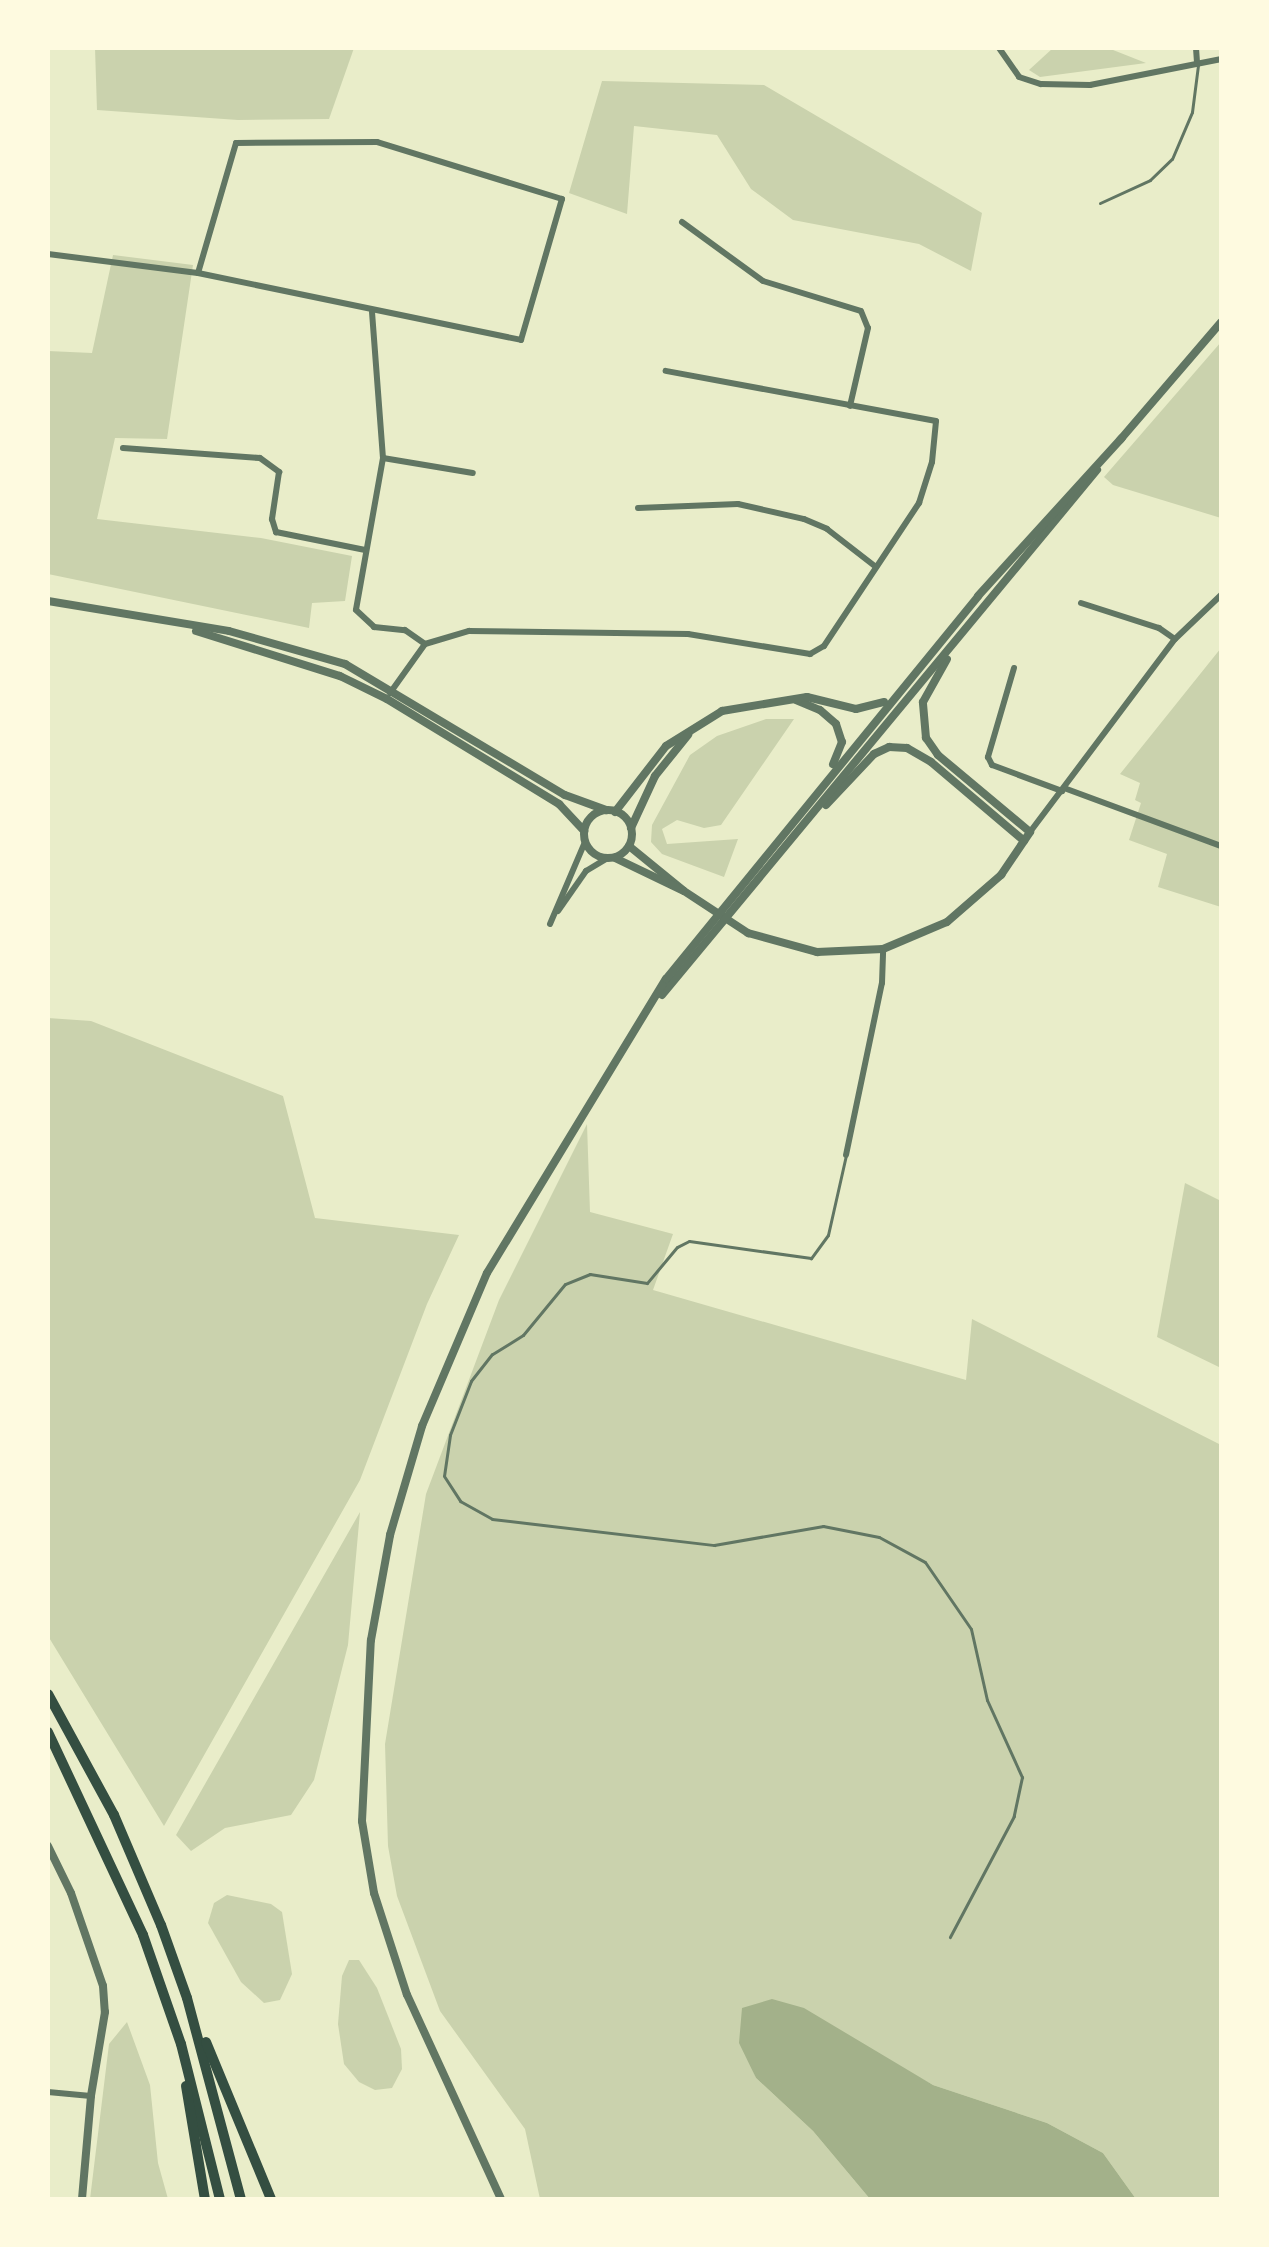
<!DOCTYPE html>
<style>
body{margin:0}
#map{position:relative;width:1269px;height:2247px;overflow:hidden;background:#e9edc9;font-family:Arial,sans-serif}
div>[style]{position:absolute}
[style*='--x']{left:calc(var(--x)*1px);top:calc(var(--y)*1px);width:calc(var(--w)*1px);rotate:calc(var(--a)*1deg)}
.green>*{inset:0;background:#cad2ad}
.water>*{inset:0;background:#a3b18a}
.service>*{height:3px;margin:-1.5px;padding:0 1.5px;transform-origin:1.5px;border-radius:1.5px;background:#617663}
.minor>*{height:6px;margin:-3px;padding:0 3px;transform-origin:3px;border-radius:3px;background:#617663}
.tertiary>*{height:8px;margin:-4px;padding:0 4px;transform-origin:4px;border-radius:4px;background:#617663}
.tertiary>.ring{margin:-4px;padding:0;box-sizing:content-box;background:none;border:8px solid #617663;border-radius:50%}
.trunk>*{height:10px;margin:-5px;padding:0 5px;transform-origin:5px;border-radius:5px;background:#344e41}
span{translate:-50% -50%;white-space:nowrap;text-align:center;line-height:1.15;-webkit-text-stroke:6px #fefae0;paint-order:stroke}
.frame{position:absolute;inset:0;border:50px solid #fefae0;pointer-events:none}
</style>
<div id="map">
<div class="green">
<i style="clip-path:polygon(95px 48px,354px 48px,329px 119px,238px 120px,97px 110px)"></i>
<i style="clip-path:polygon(1053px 48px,1108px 48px,1146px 63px,1040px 77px,1029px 70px)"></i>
<i style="clip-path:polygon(602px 81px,764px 85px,982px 213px,971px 271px,919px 244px,793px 220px,751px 189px,717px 135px,634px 126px,627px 214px,569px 193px)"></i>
<i style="clip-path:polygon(113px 255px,193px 265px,167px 439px,115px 438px,97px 519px,261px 538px,352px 556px,345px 601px,312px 603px,309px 628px,48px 574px,48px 351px,92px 353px)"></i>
<i style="clip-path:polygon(1221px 342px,1221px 518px,1113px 485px,1104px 477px)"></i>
<i style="clip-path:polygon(1221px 648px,1221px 907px,1158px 887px,1167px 854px,1129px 840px,1141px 803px,1135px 800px,1140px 783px,1120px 774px)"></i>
<i style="clip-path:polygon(766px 719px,794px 719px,721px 825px,704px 828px,677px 820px,662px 829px,667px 844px,738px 839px,724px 877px,662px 854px,651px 842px,652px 825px,690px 755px,717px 736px)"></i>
<i style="clip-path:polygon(48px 1018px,91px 1021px,283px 1096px,315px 1218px,459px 1235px,427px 1304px,360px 1480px,164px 1826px,48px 1636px)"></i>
<i style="clip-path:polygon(587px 1124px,590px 1212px,673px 1234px,653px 1290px,966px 1380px,972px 1319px,1221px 1445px,1221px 2199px,1136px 2199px,1103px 2153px,1047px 2123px,933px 2085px,885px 2059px,749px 2061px,756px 2078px,813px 2131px,870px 2199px,540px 2199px,525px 2129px,440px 2011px,397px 1896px,388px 1846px,385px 1744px,426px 1494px,499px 1300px)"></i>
<i style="clip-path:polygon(1185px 1183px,1221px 1201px,1221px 1368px,1157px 1337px)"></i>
<i style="clip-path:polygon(360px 1512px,348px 1645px,314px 1780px,291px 1815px,225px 1828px,191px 1851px,176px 1835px)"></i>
<i style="clip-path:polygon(227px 1895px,271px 1904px,282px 1912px,292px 1974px,280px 2000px,264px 2003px,241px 1982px,208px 1923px,214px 1903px)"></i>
<i style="clip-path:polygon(349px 1960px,359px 1960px,377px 1988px,401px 2049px,402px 2069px,392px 2088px,375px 2090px,359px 2082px,344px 2064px,338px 2024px,342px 1976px)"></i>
<i style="clip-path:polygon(127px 2022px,150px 2085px,158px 2163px,168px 2199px,90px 2199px,109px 2044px)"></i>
</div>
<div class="water">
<i style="clip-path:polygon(772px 1999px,804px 2008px,933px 2085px,1047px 2123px,1103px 2153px,1136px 2199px,870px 2199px,813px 2131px,756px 2078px,739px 2043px,742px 2008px)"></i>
</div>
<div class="service">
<i style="--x:1100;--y:203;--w:55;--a:-24.7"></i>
<i style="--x:1150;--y:180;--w:30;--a:-44"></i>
<i style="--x:1172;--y:159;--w:51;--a:-66.9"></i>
<i style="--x:1192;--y:112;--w:47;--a:-82.7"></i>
<i style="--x:846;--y:1155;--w:82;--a:102.7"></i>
<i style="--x:828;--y:1235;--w:29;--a:126"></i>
<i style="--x:811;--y:1258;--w:123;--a:-172.1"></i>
<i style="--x:689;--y:1241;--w:13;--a:153"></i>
<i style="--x:677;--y:1247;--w:47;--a:129.8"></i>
<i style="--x:647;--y:1283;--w:58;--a:-171"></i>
<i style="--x:590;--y:1274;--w:27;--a:158"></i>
<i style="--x:565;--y:1284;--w:66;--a:129.5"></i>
<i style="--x:523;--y:1335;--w:36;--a:148"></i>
<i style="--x:492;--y:1354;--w:34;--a:128"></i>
<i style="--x:471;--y:1381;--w:58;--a:111.3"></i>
<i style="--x:450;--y:1435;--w:41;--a:98.3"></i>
<i style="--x:444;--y:1476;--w:30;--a:57"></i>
<i style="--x:460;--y:1501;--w:37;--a:29"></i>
<i style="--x:492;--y:1519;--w:224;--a:6.7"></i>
<i style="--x:714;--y:1545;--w:111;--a:-9.9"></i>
<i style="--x:823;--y:1526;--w:57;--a:11.1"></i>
<i style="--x:879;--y:1537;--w:52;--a:28.5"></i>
<i style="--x:925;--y:1562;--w:81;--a:55.5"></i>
<i style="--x:971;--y:1629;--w:73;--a:77.3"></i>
<i style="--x:987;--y:1700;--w:85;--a:65.6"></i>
<i style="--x:1022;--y:1777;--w:40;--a:102"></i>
<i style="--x:1014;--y:1816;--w:137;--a:117.9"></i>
</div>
<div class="minor">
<i style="--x:999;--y:48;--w:35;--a:55"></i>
<i style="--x:1019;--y:77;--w:23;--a:18"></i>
<i style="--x:1041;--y:84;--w:49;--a:1.2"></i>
<i style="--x:1090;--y:85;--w:134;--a:-11.2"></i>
<i style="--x:1196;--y:48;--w:15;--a:86"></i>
<i style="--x:682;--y:222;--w:100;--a:36.1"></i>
<i style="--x:763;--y:281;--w:102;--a:17"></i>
<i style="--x:861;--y:311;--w:18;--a:68"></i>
<i style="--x:868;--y:328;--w:80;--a:103"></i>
<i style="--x:48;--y:254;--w:151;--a:7.2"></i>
<i style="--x:198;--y:273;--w:330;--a:11.7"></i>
<i style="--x:521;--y:340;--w:147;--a:-73.8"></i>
<i style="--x:562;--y:199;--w:194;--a:-162.9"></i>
<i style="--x:377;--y:142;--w:141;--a:179.6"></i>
<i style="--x:236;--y:143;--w:135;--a:106.3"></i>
<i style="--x:372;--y:312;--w:146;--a:85.7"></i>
<i style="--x:383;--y:458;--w:154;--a:100.1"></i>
<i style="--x:356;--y:610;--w:25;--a:43"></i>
<i style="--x:374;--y:627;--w:31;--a:6"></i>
<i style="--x:405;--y:630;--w:24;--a:35"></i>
<i style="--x:123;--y:448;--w:137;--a:4.2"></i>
<i style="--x:260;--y:458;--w:24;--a:36"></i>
<i style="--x:279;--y:472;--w:48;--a:98.5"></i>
<i style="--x:272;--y:519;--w:14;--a:73"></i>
<i style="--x:276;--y:532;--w:91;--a:11.4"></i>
<i style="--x:383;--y:458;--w:91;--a:9.5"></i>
<i style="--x:638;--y:508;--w:100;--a:-2.3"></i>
<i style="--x:738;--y:504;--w:68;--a:12.8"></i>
<i style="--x:804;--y:519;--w:25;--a:23"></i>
<i style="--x:827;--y:529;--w:62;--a:37.8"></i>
<i style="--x:1081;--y:603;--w:82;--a:17.8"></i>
<i style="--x:1159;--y:628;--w:19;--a:35"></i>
<i style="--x:1014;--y:668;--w:93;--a:106.3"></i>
<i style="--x:988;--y:757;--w:9;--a:63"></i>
<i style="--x:992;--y:765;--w:75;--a:20.4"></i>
<i style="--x:390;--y:693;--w:60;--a:-54.5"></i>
<i style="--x:425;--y:644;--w:46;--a:-16.5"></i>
<i style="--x:469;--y:631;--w:219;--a:0.8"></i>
<i style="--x:688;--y:634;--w:124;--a:9.3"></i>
<i style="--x:810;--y:654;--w:16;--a:-30"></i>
<i style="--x:824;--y:646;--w:172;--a:-56.4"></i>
<i style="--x:919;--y:503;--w:43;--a:-72.4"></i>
<i style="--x:932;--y:462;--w:41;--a:-84.4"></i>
<i style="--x:936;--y:421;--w:275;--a:-169.5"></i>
<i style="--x:1064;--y:788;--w:167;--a:20.3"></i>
<i style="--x:1030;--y:832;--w:241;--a:-53.1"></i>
<i style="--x:1175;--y:639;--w:64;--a:-43.7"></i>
<i style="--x:558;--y:911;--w:49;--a:-55"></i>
<i style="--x:586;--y:871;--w:23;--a:-31"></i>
<i style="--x:550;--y:924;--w:89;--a:-66.9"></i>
<i style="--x:846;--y:1155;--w:176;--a:-78.2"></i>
<i style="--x:882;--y:983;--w:34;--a:-88"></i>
<i style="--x:48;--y:2092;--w:43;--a:5.3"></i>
</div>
<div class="tertiary">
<i style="--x:1120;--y:440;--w:155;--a:-49.4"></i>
<i style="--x:48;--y:601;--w:183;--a:9.4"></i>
<i style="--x:229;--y:631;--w:121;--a:15.9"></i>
<i style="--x:345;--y:664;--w:256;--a:30.8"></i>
<i style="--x:565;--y:795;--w:44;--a:20.1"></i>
<i style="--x:196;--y:631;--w:151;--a:17.4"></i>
<i style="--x:340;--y:676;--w:52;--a:26.1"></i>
<i style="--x:387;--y:699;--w:202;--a:31.4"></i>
<i style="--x:559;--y:804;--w:37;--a:47"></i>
<i style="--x:796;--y:700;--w:26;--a:23"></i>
<i style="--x:820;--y:710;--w:21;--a:41"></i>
<i style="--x:836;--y:724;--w:19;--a:72"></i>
<i style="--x:842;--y:742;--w:24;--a:112"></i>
<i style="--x:826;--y:805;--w:70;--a:-46.7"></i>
<i style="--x:874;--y:754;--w:17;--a:-25"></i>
<i style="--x:889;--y:747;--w:18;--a:3"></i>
<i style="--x:907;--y:748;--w:28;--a:30"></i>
<i style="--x:931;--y:762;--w:122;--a:40.3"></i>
<i class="ring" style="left:584px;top:810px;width:40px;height:40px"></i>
<i style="--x:615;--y:812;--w:83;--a:-52.3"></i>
<i style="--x:666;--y:746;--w:66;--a:-32"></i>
<i style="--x:722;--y:711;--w:86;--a:-9.4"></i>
<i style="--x:807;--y:697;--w:50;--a:13.8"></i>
<i style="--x:856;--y:709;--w:29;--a:-14"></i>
<i style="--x:631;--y:828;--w:57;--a:-65.2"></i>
<i style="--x:655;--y:776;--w:53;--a:-51.2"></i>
<i style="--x:629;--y:846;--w:70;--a:39.2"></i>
<i style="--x:615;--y:858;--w:76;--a:25.6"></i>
<i style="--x:684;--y:891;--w:77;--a:33.3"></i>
<i style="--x:748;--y:933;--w:72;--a:15.4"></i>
<i style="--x:817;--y:952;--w:66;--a:-2.6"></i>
<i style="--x:883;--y:949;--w:69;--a:-22.9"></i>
<i style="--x:947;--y:922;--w:72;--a:-41"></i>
<i style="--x:1001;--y:875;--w:52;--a:-56"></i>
<i style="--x:1030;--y:832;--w:120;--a:-140.1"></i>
<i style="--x:938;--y:755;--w:21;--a:-125"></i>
<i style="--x:926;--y:738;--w:36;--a:-95"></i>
<i style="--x:923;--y:702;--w:49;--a:-60.8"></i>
<i style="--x:662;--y:995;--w:682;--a:-50.36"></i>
<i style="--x:48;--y:1846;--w:52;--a:63.9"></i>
<i style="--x:71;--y:1893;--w:98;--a:71"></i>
<i style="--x:103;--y:1986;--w:26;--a:86"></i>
<i style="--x:105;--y:2012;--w:85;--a:99.5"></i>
<i style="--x:91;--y:2096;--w:103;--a:95"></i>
<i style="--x:501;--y:2199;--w:225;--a:-114.7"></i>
<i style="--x:407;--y:1995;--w:107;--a:-107.9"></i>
<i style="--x:374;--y:1893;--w:73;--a:-99.5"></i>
<i style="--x:362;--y:1821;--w:181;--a:-87.2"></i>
<i style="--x:371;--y:1640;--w:107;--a:-79.7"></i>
<i style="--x:390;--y:1535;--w:114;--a:-73.6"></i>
<i style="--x:422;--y:1426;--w:166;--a:-67"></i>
<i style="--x:487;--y:1273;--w:344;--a:-58.7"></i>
<i style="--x:666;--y:979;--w:494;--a:-50.8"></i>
<i style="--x:978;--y:596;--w:214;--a:-47.7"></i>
</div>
<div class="trunk">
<i style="--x:48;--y:1694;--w:138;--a:61.4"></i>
<i style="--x:114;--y:1815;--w:120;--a:66.9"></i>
<i style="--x:161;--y:1925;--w:77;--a:70.4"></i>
<i style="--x:187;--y:1998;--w:208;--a:75"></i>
<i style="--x:48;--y:1732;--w:224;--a:64.9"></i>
<i style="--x:143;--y:1935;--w:115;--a:70.8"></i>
<i style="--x:181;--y:2044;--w:160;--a:75.9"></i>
<i style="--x:206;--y:2042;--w:170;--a:67.5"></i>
<i style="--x:186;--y:2086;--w:115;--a:80.5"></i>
</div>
<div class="frame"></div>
</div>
